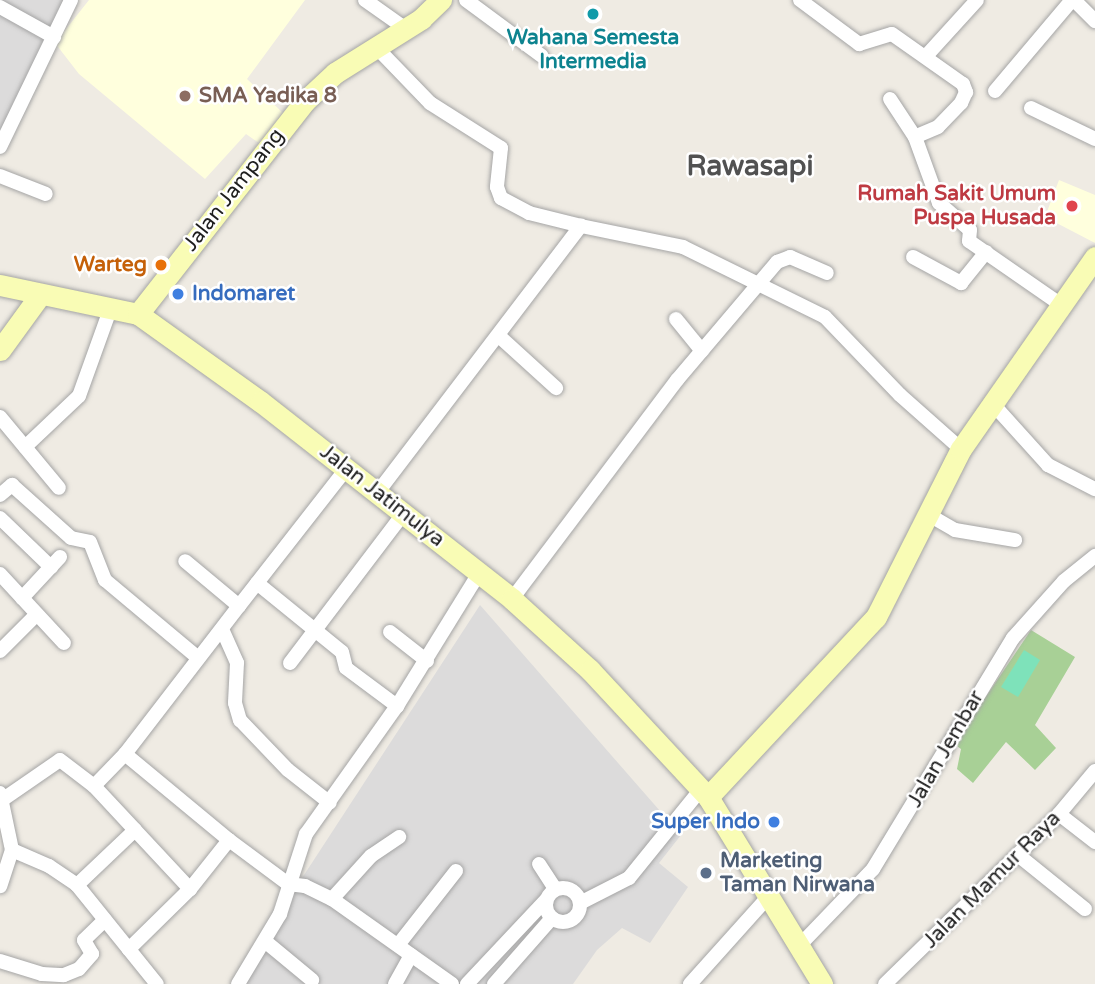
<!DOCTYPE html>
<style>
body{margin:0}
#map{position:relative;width:1095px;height:984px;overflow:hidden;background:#efebe3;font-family:"Varela Round",sans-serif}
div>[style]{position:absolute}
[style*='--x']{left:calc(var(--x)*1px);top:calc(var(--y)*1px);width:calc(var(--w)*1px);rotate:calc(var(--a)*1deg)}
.residential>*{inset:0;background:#dcdbdb}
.education>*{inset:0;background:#ffd}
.forest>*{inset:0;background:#a8d096}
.pitch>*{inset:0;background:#7ee2ba}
.roads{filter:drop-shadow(0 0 2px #a5a5a5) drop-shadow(0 0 2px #a5a5a5)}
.street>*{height:14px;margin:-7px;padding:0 7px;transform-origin:7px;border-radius:7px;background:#fff}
.street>.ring{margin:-7px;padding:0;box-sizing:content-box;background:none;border:14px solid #fff;border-radius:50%}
.secondary>*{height:21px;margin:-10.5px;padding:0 10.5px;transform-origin:10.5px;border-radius:10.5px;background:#f9fcb5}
.dots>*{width:19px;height:19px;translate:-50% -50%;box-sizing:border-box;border:4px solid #fff;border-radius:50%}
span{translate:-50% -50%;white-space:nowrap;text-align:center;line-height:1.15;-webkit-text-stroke:5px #fff;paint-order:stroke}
.culture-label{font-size:21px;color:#0d838f;font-weight:700}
.education-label{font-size:21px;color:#785e54;font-weight:700}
.left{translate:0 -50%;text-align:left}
.street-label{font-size:21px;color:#1e1e1e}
.health-label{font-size:21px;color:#be3a42;font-weight:700}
.right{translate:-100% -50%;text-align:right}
.food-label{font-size:21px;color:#c56008;font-weight:700}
.shop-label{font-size:21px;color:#366cbe;font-weight:700}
.service-label{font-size:21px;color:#4e5e75;font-weight:700}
.district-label{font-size:28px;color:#515151;font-weight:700}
</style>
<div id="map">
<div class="residential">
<i style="clip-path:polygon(0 0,67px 0,0 143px)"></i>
<i style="clip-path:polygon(480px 605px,681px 835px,659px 863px,688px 887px,650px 943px,622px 928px,597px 950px,573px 984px,233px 984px)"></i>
</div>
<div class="education">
<i style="clip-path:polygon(89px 0,305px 0,247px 79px,283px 113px,259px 143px,246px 134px,205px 179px,79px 74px,55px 43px)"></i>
<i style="clip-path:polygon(1059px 180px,1095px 195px,1095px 243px,1045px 217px)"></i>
</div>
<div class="forest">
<i style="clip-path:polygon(1031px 630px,1075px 657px,1035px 725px,1056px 748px,1035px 770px,1006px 742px,973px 783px,957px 769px,961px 749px,954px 744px)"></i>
</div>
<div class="pitch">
<i style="clip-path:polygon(1024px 650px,1040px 660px,1018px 697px,1001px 687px)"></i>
</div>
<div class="roads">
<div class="street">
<i style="--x:365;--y:0;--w:50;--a:35.3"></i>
<i style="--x:466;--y:0;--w:94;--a:36.4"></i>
<i style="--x:800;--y:0;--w:74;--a:36.7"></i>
<i style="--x:859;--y:44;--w:34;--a:-17"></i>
<i style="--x:892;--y:34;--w:87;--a:35.2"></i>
<i style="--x:963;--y:84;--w:9;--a:69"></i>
<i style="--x:966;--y:92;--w:12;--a:114"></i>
<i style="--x:961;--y:103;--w:33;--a:134"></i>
<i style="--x:938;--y:127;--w:25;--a:157"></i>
<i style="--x:1074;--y:0;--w:30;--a:45"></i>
<i style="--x:0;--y:7;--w:62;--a:29.1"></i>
<i style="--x:376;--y:47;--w:78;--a:46"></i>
<i style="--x:430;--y:103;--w:84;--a:32.4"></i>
<i style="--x:501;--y:148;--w:39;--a:96"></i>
<i style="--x:497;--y:187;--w:12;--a:70"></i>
<i style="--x:501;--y:198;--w:32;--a:28"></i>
<i style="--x:529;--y:213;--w:54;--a:14"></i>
<i style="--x:927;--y:55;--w:74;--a:-47.7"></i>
<i style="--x:995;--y:91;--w:119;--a:-49.8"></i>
<i style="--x:890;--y:99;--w:45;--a:56.7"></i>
<i style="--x:915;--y:137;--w:70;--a:70"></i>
<i style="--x:939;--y:203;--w:41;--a:41.1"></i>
<i style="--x:970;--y:230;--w:11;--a:95"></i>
<i style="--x:969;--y:241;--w:111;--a:34.7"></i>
<i style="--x:1031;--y:108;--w:71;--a:25.8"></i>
<i style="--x:0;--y:147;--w:163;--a:-64.2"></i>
<i style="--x:0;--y:176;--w:49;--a:21.4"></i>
<i style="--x:913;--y:257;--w:55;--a:28.4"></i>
<i style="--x:961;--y:283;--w:40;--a:-51"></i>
<i style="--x:676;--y:319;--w:41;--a:50.9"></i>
<i style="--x:500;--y:337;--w:76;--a:42.3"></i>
<i style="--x:992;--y:403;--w:84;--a:47.9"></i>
<i style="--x:1048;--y:465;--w:53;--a:27.1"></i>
<i style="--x:0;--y:417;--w:92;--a:50.3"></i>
<i style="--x:25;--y:447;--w:74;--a:-43.4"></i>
<i style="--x:79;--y:396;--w:95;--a:-70.2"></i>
<i style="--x:378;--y:492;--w:335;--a:-52.7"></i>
<i style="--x:581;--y:226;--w:104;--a:11.6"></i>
<i style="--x:683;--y:247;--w:158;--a:26.2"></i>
<i style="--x:825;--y:317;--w:108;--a:46.1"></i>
<i style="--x:900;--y:395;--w:81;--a:41.5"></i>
<i style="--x:0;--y:495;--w:16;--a:-40"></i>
<i style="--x:12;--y:485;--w:79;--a:41.9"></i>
<i style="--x:71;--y:538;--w:19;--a:12"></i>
<i style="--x:90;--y:542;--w:41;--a:68.5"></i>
<i style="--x:105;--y:580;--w:119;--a:39.9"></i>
<i style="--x:929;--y:515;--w:30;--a:30"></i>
<i style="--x:955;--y:530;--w:61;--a:9.5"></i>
<i style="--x:0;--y:518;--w:71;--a:43.9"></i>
<i style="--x:0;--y:574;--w:94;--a:47.2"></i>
<i style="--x:257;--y:583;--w:109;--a:39.1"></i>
<i style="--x:342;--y:652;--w:16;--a:76"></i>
<i style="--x:346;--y:668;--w:64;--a:36.7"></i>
<i style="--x:22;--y:598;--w:56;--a:-47.2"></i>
<i style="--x:512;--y:599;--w:274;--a:-53"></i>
<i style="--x:677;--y:380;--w:155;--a:-49.7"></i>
<i style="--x:777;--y:262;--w:14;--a:-21"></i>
<i style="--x:790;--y:257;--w:40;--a:23.4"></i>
<i style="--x:239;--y:606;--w:175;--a:-52"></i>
<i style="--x:222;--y:629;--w:37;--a:66"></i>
<i style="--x:237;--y:663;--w:40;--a:92.9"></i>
<i style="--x:235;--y:703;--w:18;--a:74"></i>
<i style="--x:240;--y:720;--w:69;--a:46.2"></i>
<i style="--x:288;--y:770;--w:53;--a:38.2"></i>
<i style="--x:390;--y:632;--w:47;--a:38.1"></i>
<i style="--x:0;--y:651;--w:52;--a:-45"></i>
<i style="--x:290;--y:663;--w:188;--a:-52.8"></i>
<i style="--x:125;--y:754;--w:135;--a:39.6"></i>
<i style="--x:229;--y:840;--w:63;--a:128.5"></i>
<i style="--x:190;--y:889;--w:86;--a:135.5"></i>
<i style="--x:94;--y:786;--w:45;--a:-45.9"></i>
<i style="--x:125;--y:754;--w:187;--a:-52.4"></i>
<i style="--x:239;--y:606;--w:70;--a:-140.2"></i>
<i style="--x:0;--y:793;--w:58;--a:78.1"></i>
<i style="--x:12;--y:850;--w:38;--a:108"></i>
<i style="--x:2;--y:800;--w:70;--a:-34.6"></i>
<i style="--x:60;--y:760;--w:43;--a:37.4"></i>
<i style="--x:94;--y:786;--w:60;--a:47"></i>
<i style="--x:135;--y:830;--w:80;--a:136.5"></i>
<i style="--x:1059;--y:814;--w:46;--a:37.9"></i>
<i style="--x:135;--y:830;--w:81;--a:47"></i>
<i style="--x:229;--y:840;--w:74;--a:36.7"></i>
<i style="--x:288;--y:884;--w:17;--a:7"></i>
<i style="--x:305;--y:886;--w:30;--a:26"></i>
<i style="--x:332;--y:899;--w:147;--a:35.3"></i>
<i style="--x:12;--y:850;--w:40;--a:23.4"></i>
<i style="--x:49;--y:866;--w:34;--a:34"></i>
<i style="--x:77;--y:885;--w:127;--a:51.1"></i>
<i style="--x:1018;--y:855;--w:86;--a:38.9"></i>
<i style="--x:539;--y:864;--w:30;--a:57"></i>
<i class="ring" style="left:546px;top:888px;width:20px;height:20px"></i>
<i style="--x:332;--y:899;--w:58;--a:-47.8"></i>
<i style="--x:371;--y:856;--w:34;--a:-34"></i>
<i style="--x:580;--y:903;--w:55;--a:-27"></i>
<i style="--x:629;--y:878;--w:114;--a:-51"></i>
<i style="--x:266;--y:942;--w:60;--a:39.6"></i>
<i style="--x:398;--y:945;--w:94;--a:-51.9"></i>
<i style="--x:799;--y:946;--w:107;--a:-46.1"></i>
<i style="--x:873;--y:869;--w:270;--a:-58.8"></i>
<i style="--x:1013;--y:638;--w:76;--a:-48.2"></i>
<i style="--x:1064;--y:581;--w:40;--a:-39"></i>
<i style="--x:0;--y:961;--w:44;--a:17.2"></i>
<i style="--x:42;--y:974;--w:22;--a:3"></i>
<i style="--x:64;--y:975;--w:16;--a:-22"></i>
<i style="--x:79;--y:969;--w:20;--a:-49"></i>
<i style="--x:92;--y:954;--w:16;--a:-120"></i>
<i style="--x:84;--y:940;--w:29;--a:-44"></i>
<i style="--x:238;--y:984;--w:82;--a:-59"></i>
<i style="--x:280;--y:914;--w:84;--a:-72"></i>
<i style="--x:306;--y:834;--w:157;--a:-54.6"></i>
<i style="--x:397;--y:706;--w:156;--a:-58.3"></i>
<i style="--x:395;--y:984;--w:33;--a:-61"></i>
<i style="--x:467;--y:984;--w:115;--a:-46.8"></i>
<i style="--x:494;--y:984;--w:88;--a:-48.7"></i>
<i style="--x:690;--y:984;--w:118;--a:-48.1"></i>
<i style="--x:885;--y:984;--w:243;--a:-44.3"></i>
<i style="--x:1059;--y:814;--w:56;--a:-50.1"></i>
</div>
<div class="secondary">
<i style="--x:0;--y:285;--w:141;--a:11.9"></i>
<i style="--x:138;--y:314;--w:151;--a:35.6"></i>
<i style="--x:261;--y:402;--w:319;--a:38.1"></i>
<i style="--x:512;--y:599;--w:105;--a:42.3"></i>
<i style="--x:590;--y:670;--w:173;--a:47.1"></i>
<i style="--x:708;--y:797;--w:219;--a:58.6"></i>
<i style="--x:138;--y:314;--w:271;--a:-51.9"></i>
<i style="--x:305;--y:101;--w:41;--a:-43"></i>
<i style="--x:335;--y:73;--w:102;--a:-32.1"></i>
<i style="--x:421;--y:19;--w:28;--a:-44"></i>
<i style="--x:0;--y:350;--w:68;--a:-54"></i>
<i style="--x:708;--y:797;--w:246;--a:-47"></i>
<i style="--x:876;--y:617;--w:188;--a:-63.2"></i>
<i style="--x:961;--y:449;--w:234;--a:-55.1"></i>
</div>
</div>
<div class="dots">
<i style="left:593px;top:14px;background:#0f9aa8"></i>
<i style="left:185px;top:96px;background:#8d6e63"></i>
<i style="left:1072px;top:206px;background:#e0444e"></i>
<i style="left:161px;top:265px;background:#e8710a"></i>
<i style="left:178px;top:294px;background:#3f7fe0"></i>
<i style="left:774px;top:822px;background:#3f7fe0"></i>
<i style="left:706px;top:873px;background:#5c6f8a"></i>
</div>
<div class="culture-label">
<span style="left:593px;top:50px">Wahana Semesta<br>Intermedia</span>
</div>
<div class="education-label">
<span class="left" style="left:199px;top:96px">SMA Yadika 8</span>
</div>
<div class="street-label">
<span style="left:234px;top:190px;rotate:-52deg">Jalan Jampang</span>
<span style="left:382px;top:496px;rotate:38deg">Jalan Jatimulya</span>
<span style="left:946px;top:749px;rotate:-60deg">Jalan Jembar</span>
<span style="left:992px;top:880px;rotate:-45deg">Jalan Mamur Raya</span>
</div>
<div class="health-label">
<span class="right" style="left:1056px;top:206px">Rumah Sakit Umum<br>Puspa Husada</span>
</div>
<div class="food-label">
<span class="right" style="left:147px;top:265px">Warteg</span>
</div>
<div class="shop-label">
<span class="left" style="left:192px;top:294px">Indomaret</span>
<span class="right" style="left:760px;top:822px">Super Indo</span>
</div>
<div class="service-label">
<span class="left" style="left:720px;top:873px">Marketing<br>Taman Nirwana</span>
</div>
<div class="district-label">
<span style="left:750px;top:166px">Rawasapi</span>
</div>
</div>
